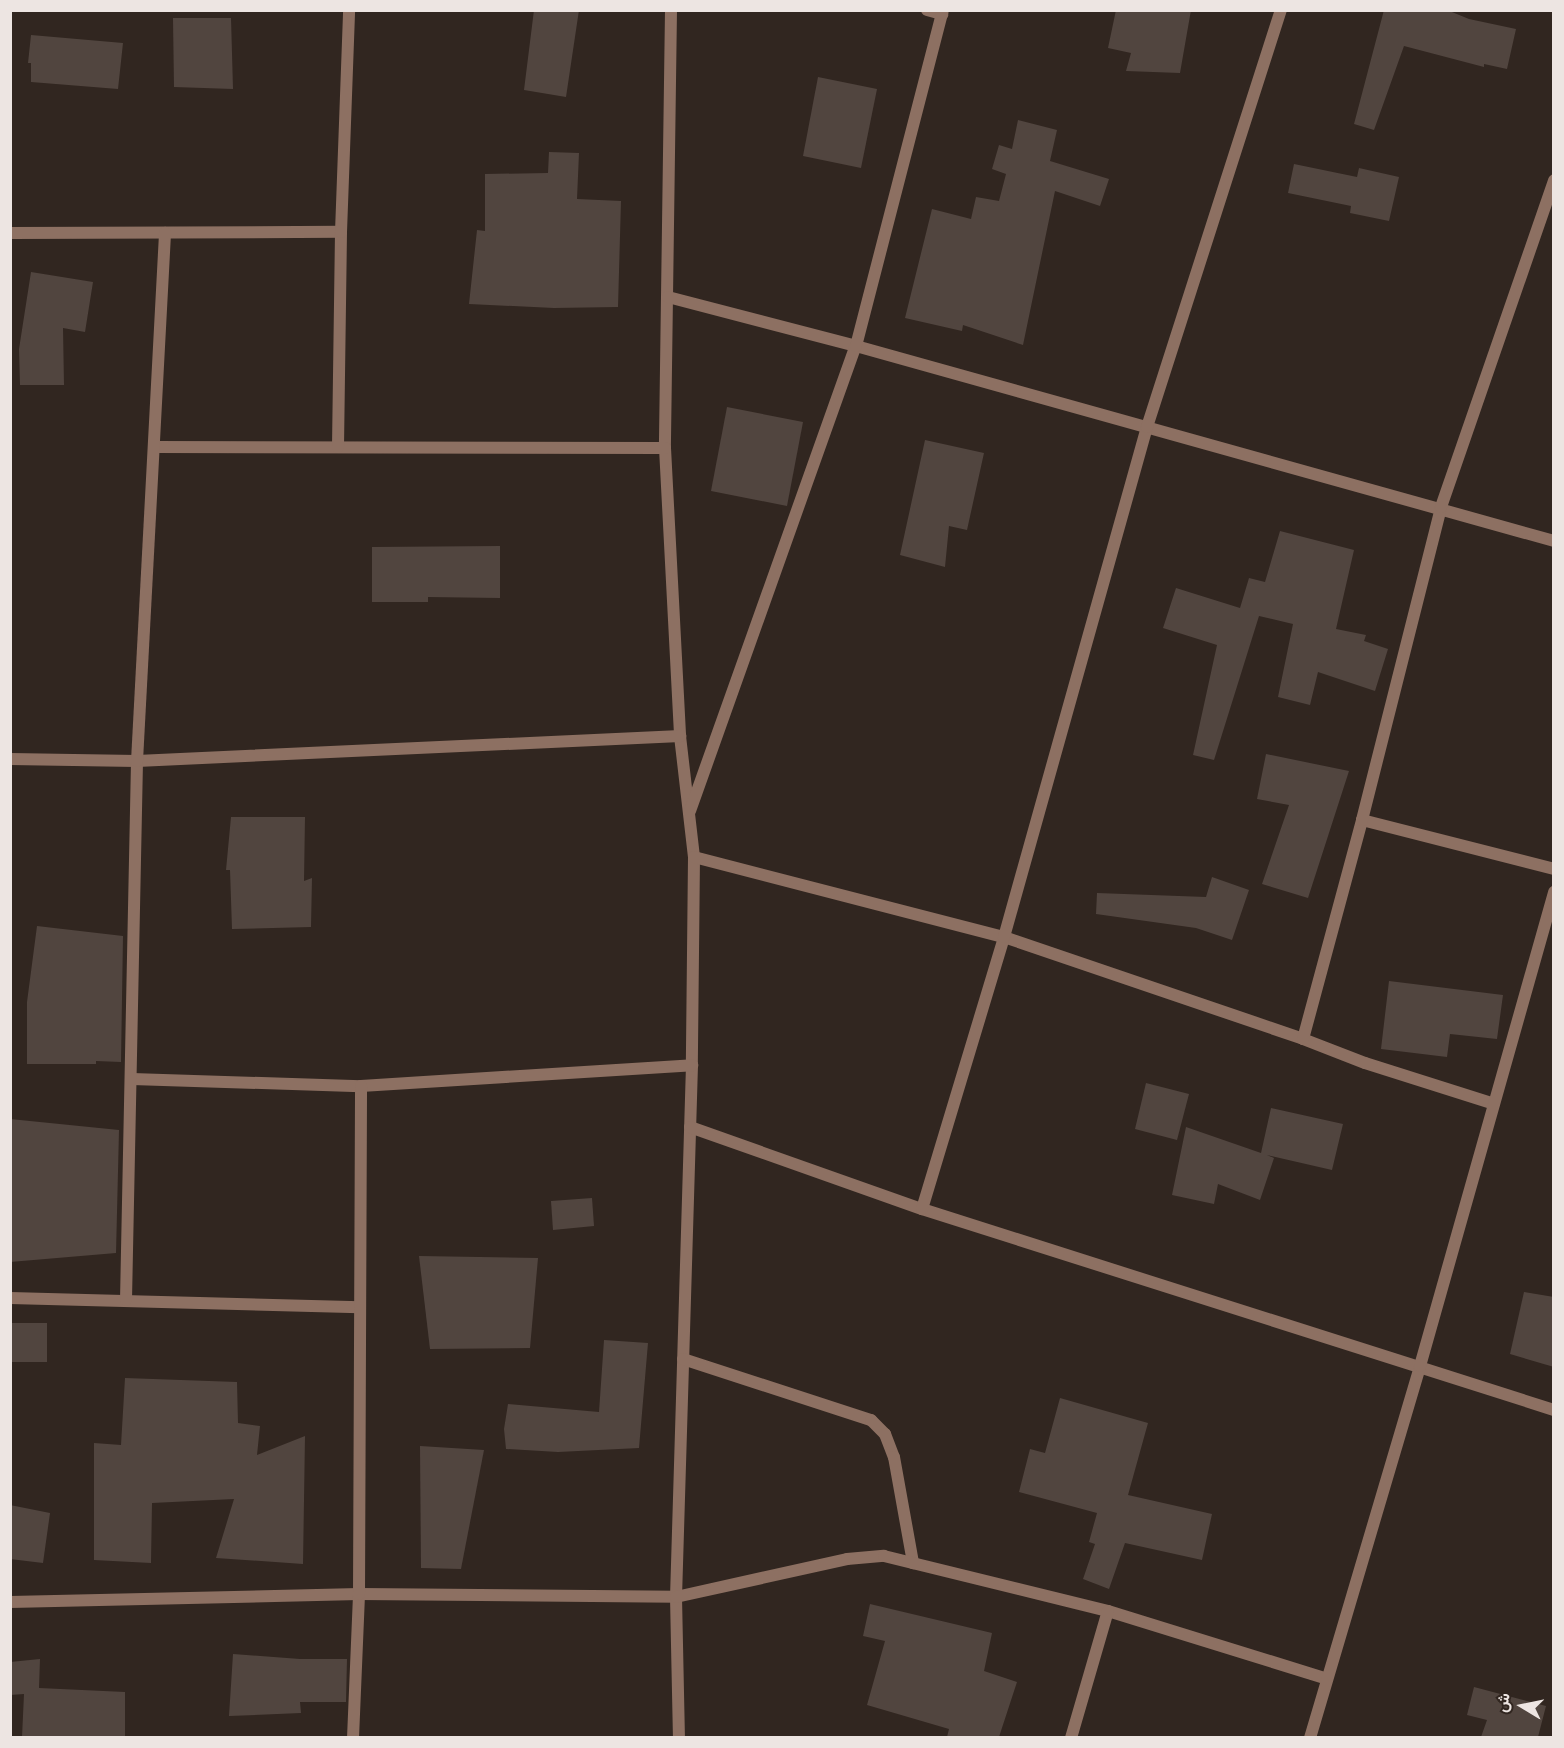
<!DOCTYPE html>
<meta charset="utf-8">
<style>
body{margin:0}
#map{position:relative;width:1564px;height:1748px;overflow:hidden;background:#312620;font-family:"Sofia Sans Condensed",Vazirmatn,sans-serif}
div>[style]{position:absolute}
[style*='--x']{left:calc(var(--x)*1px);top:calc(var(--y)*1px);width:calc(var(--w)*1px);rotate:calc(var(--a)*1deg)}
.building>*{inset:0;background:#51453f}
.minor>*{height:12px;margin:-6px;padding:0 6px;transform-origin:6px;border-radius:6px;background:#8d7062}
span{translate:-50% -50%;white-space:nowrap;text-align:center;line-height:1.15;-webkit-text-stroke:4.5px #312620;paint-order:stroke}
.frame{position:absolute;inset:0;border:12px solid #ede5e2;pointer-events:none}
.north{position:absolute;left:1492px;top:1676px;width:60px;height:60px;-webkit-text-stroke:4px #312620;paint-order:stroke;rotate:280deg;font-size:16px;font-weight:700;line-height:24px;text-align:center;color:#ede5e2}
.north::after{content:'';display:block;margin:auto;width:21px;height:27px;background:#ede5e2;clip-path:polygon(50% 0,100% 100%,50% 72%,0 100%)}
</style>
<div id="map">
<div class="building">
<i style="clip-path:polygon(534px 10px,579px 10px,566px 97px,524px 90px)"></i>
<i style="clip-path:polygon(1116px 10px,1191px 10px,1180px 73px,1126px 71px,1131px 53px,1108px 48px)"></i>
<i style="clip-path:polygon(1384px 10px,1447px 10px,1469px 19px,1516px 29px,1507px 69px,1484px 64px,1484px 67px,1404px 46px,1374px 130px,1354px 124px)"></i>
<i style="clip-path:polygon(173px 18px,231px 18px,233px 89px,174px 87px)"></i>
<i style="clip-path:polygon(31px 35px,123px 43px,118px 89px,31px 82px,31px 63px,28px 63px)"></i>
<i style="clip-path:polygon(818px 77px,877px 89px,861px 168px,803px 156px)"></i>
<i style="clip-path:polygon(1018px 120px,1057px 130px,1050px 161px,1109px 179px,1100px 206px,1055px 191px,1023px 345px,963px 325px,962px 331px,905px 318px,932px 209px,971px 219px,976px 197px,999px 201px,1006px 174px,992px 169px,999px 145px,1012px 149px)"></i>
<i style="clip-path:polygon(549px 152px,579px 153px,577px 199px,621px 201px,618px 307px,554px 308px,469px 304px,477px 230px,485px 231px,485px 174px,548px 173px)"></i>
<i style="clip-path:polygon(1294px 164px,1357px 177px,1359px 168px,1399px 177px,1389px 221px,1350px 213px,1351px 206px,1288px 193px)"></i>
<i style="clip-path:polygon(31px 272px,93px 282px,85px 332px,63px 328px,64px 385px,20px 385px,19px 349px)"></i>
<i style="clip-path:polygon(727px 407px,803px 422px,787px 506px,711px 491px)"></i>
<i style="clip-path:polygon(925px 440px,984px 453px,967px 530px,949px 526px,945px 567px,900px 555px)"></i>
<i style="clip-path:polygon(1280px 531px,1354px 550px,1336px 629px,1366px 635px,1364px 641px,1388px 649px,1375px 691px,1318px 672px,1310px 705px,1278px 697px,1293px 624px,1259px 616px,1214px 760px,1193px 755px,1217px 645px,1163px 628px,1176px 588px,1240px 608px,1249px 578px,1265px 582px)"></i>
<i style="clip-path:polygon(500px 546px,500px 598px,428px 597px,428px 602px,372px 602px,372px 547px)"></i>
<i style="clip-path:polygon(1266px 754px,1349px 771px,1308px 898px,1262px 884px,1289px 805px,1257px 799px)"></i>
<i style="clip-path:polygon(231px 817px,305px 817px,304px 881px,312px 878px,311px 927px,232px 929px,230px 870px,226px 870px)"></i>
<i style="clip-path:polygon(1212px 877px,1249px 890px,1232px 940px,1196px 928px,1096px 914px,1097px 893px,1206px 897px)"></i>
<i style="clip-path:polygon(37px 926px,123px 936px,121px 1062px,96px 1061px,96px 1064px,27px 1064px,27px 1002px)"></i>
<i style="clip-path:polygon(1389px 981px,1503px 995px,1497px 1039px,1450px 1034px,1447px 1057px,1381px 1049px)"></i>
<i style="clip-path:polygon(1146px 1083px,1189px 1094px,1177px 1140px,1135px 1129px)"></i>
<i style="clip-path:polygon(1271px 1108px,1343px 1124px,1332px 1170px,1267px 1155px,1274px 1158px,1260px 1200px,1218px 1184px,1214px 1204px,1172px 1195px,1186px 1127px,1261px 1153px)"></i>
<i style="clip-path:polygon(10px 1119px,119px 1130px,116px 1253px,10px 1262px)"></i>
<i style="clip-path:polygon(592px 1198px,594px 1226px,553px 1230px,551px 1201px)"></i>
<i style="clip-path:polygon(419px 1256px,538px 1258px,530px 1348px,430px 1349px)"></i>
<i style="clip-path:polygon(1524px 1292px,1554px 1297px,1554px 1367px,1510px 1354px)"></i>
<i style="clip-path:polygon(10px 1323px,47px 1323px,47px 1362px,10px 1362px)"></i>
<i style="clip-path:polygon(604px 1340px,648px 1343px,639px 1448px,558px 1452px,506px 1449px,504px 1429px,508px 1404px,599px 1412px)"></i>
<i style="clip-path:polygon(125px 1378px,237px 1382px,238px 1423px,260px 1426px,257px 1455px,305px 1436px,303px 1564px,216px 1558px,234px 1499px,152px 1503px,151px 1563px,94px 1560px,94px 1443px,121px 1445px)"></i>
<i style="clip-path:polygon(1060px 1398px,1148px 1423px,1128px 1495px,1212px 1514px,1202px 1560px,1125px 1543px,1109px 1589px,1083px 1579px,1095px 1544px,1089px 1542px,1097px 1513px,1019px 1492px,1030px 1449px,1045px 1453px)"></i>
<i style="clip-path:polygon(420px 1446px,484px 1450px,461px 1569px,421px 1568px)"></i>
<i style="clip-path:polygon(10px 1505px,50px 1513px,43px 1563px,10px 1559px)"></i>
<i style="clip-path:polygon(870px 1604px,992px 1633px,984px 1671px,1017px 1682px,999px 1737px,947px 1737px,949px 1729px,867px 1705px,885px 1641px,863px 1636px)"></i>
<i style="clip-path:polygon(233px 1654px,300px 1659px,347px 1659px,346px 1702px,300px 1702px,301px 1713px,229px 1716px)"></i>
<i style="clip-path:polygon(40px 1659px,39px 1688px,125px 1692px,125px 1737px,22px 1737px,24px 1694px,10px 1695px,10px 1662px)"></i>
<i style="clip-path:polygon(1474px 1687px,1546px 1706px,1538px 1737px,1481px 1737px,1487px 1720px,1467px 1715px)"></i>
</div>
<div class="minor">
<i style="--x:671;--y:10;--w:438;--a:90.8"></i>
<i style="--x:665;--y:448;--w:288;--a:87"></i>
<i style="--x:680;--y:736;--w:122;--a:83.4"></i>
<i style="--x:694;--y:857;--w:208;--a:90.6"></i>
<i style="--x:692;--y:1065;--w:532;--a:91.72"></i>
<i style="--x:676;--y:1597;--w:141;--a:88.8"></i>
<i style="--x:927;--y:10;--w:16;--a:15"></i>
<i style="--x:10;--y:233;--w:331;--a:-0.2"></i>
<i style="--x:668;--y:297;--w:194;--a:14.6"></i>
<i style="--x:856;--y:346;--w:725;--a:15.61"></i>
<i style="--x:154;--y:447;--w:511;--a:0.11"></i>
<i style="--x:338;--y:447;--w:215;--a:-89.2"></i>
<i style="--x:341;--y:232;--w:222;--a:-87.9"></i>
<i style="--x:10;--y:759;--w:127;--a:0.9"></i>
<i style="--x:137;--y:761;--w:544;--a:-2.64"></i>
<i style="--x:690;--y:811;--w:494;--a:-70.4"></i>
<i style="--x:856;--y:346;--w:347;--a:-75.5"></i>
<i style="--x:1362;--y:820;--w:198;--a:14.3"></i>
<i style="--x:694;--y:857;--w:320;--a:14.5"></i>
<i style="--x:1004;--y:937;--w:316;--a:18.8"></i>
<i style="--x:1303;--y:1039;--w:66;--a:21.2"></i>
<i style="--x:1365;--y:1063;--w:135;--a:17.6"></i>
<i style="--x:1303;--y:1039;--w:227;--a:-74.9"></i>
<i style="--x:1362;--y:820;--w:323;--a:-75.8"></i>
<i style="--x:1441;--y:507;--w:346;--a:-70.9"></i>
<i style="--x:132;--y:1079;--w:229;--a:1.8"></i>
<i style="--x:361;--y:1086;--w:332;--a:-3.6"></i>
<i style="--x:690;--y:1127;--w:246;--a:19.5"></i>
<i style="--x:922;--y:1209;--w:663;--a:17.64"></i>
<i style="--x:922;--y:1209;--w:284;--a:-73.2"></i>
<i style="--x:1004;--y:937;--w:530;--a:-74.34"></i>
<i style="--x:1147;--y:427;--w:438;--a:-72.2"></i>
<i style="--x:10;--y:1298;--w:350;--a:1.5"></i>
<i style="--x:126;--y:1300;--w:539;--a:-88.83"></i>
<i style="--x:137;--y:761;--w:529;--a:-86.96"></i>
<i style="--x:683;--y:1359;--w:198;--a:18"></i>
<i style="--x:871;--y:1420;--w:20;--a:45"></i>
<i style="--x:885;--y:1434;--w:25;--a:69"></i>
<i style="--x:894;--y:1457;--w:108;--a:79.8"></i>
<i style="--x:10;--y:1602;--w:349;--a:-1.3"></i>
<i style="--x:359;--y:1594;--w:317;--a:0.5"></i>
<i style="--x:676;--y:1597;--w:175;--a:-12.5"></i>
<i style="--x:847;--y:1559;--w:37;--a:-5"></i>
<i style="--x:884;--y:1556;--w:231;--a:13.8"></i>
<i style="--x:1108;--y:1611;--w:229;--a:17.2"></i>
<i style="--x:353;--y:1738;--w:144;--a:-87.6"></i>
<i style="--x:359;--y:1594;--w:508;--a:-89.77"></i>
<i style="--x:1071;--y:1738;--w:132;--a:-73.8"></i>
<i style="--x:1310;--y:1738;--w:388;--a:-73.5"></i>
<i style="--x:1420;--y:1366;--w:493;--a:-74.2"></i>
</div>
<div class="frame"></div>
<div class="north">ش</div>
</div>
